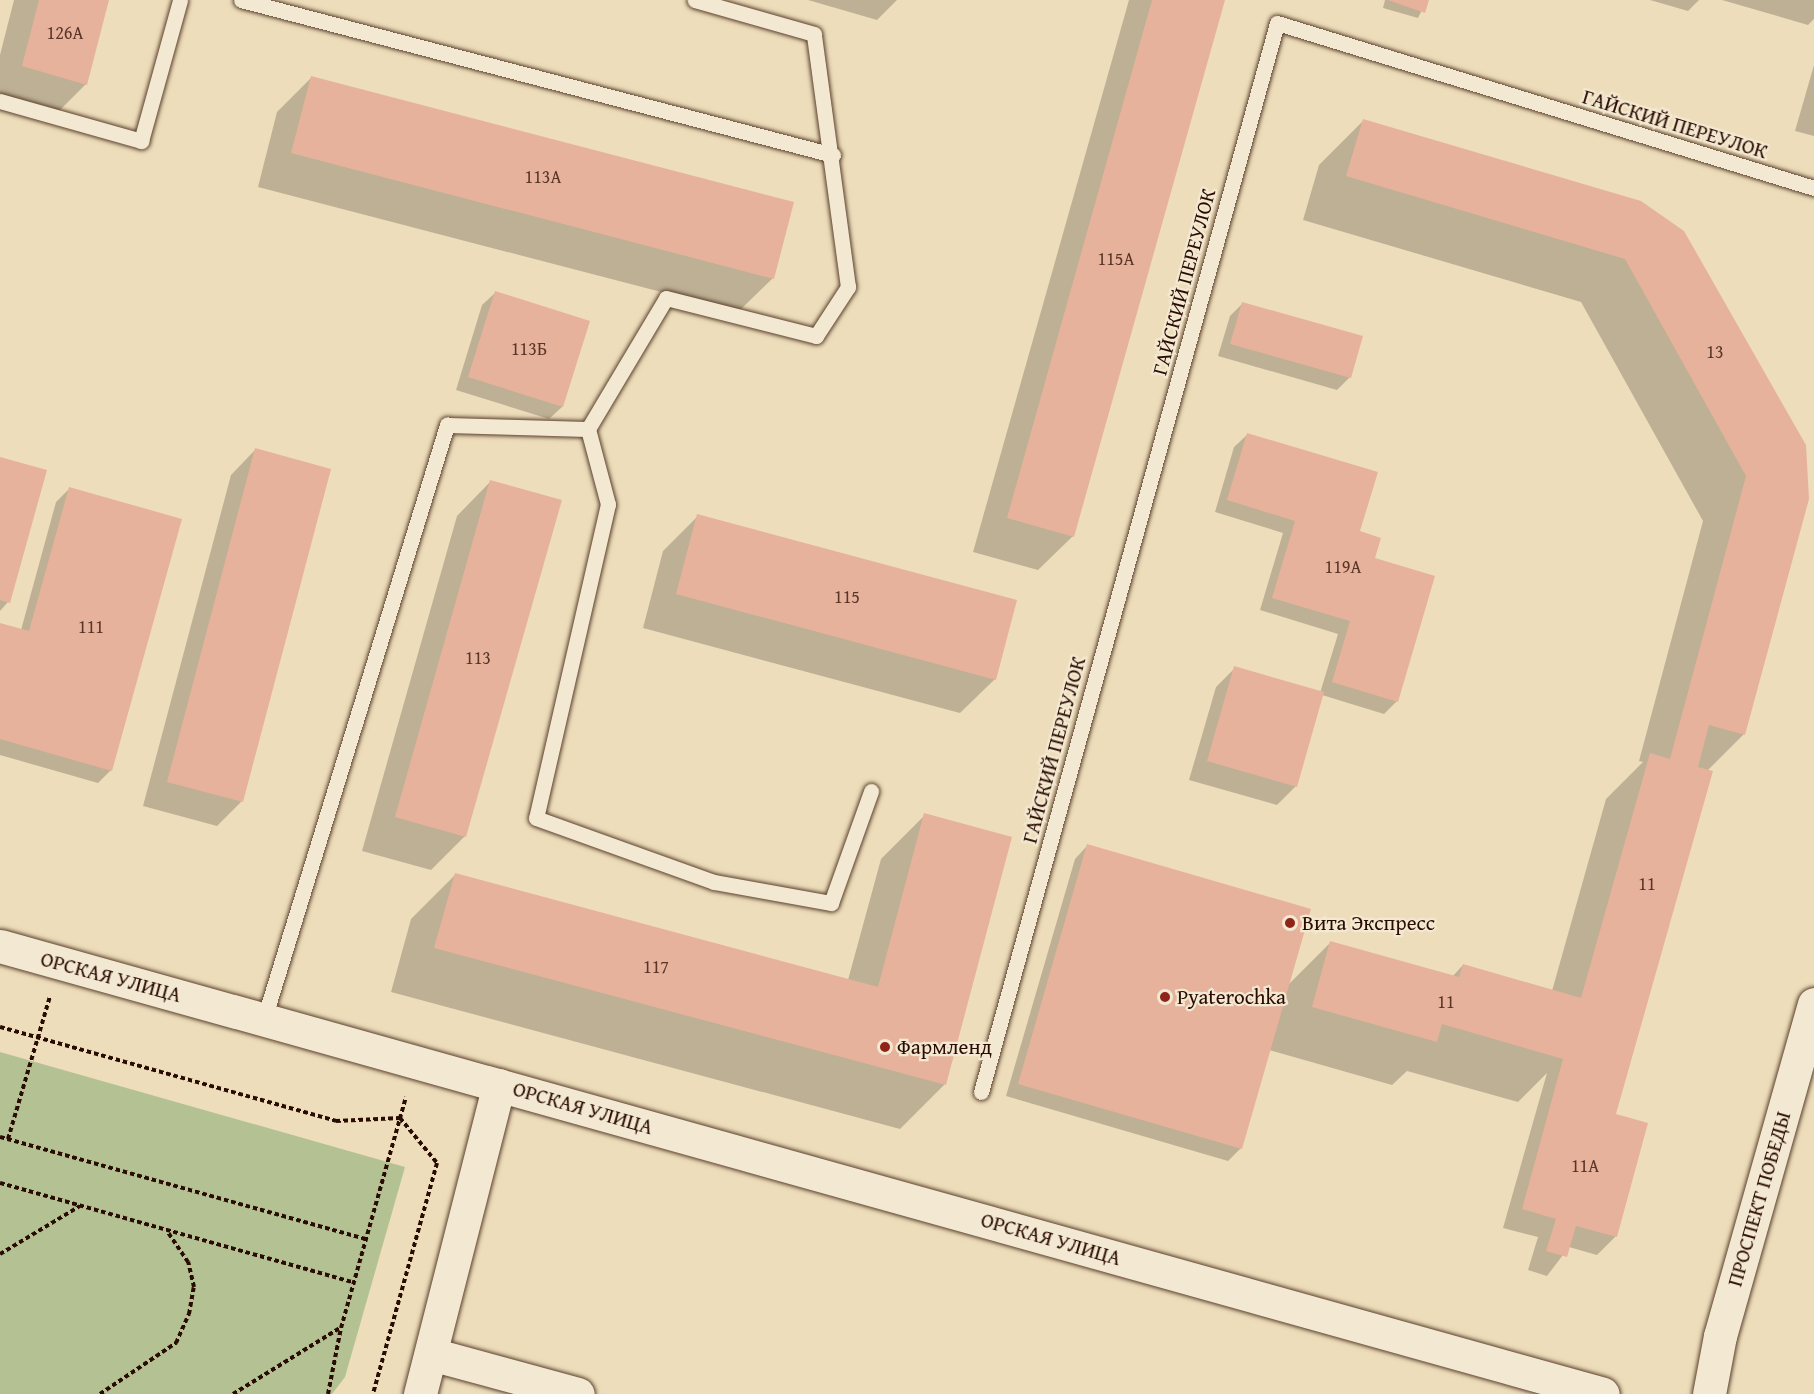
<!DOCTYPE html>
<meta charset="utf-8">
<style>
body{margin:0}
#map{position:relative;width:1814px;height:1394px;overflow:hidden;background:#edddba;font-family:"Gentium Book Plus",serif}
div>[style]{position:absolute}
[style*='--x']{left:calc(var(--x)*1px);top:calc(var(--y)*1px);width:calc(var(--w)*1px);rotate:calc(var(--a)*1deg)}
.green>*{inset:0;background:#b4c293}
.shadow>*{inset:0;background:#0003}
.building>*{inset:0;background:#e7b29c}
.path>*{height:4px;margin-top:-2px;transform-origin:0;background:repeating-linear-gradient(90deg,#2a0b00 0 4.5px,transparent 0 7.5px)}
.roads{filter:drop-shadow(0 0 2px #5b402e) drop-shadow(0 0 2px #5b402e)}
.service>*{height:15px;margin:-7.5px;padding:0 7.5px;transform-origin:7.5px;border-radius:7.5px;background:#f3e9d2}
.tertiary>*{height:33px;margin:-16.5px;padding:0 16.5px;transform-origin:16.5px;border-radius:16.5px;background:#f3e9d2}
.dots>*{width:16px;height:16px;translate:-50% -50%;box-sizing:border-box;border:3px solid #f3e9d2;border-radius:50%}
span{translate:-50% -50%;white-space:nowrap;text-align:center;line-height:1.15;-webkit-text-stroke:4.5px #f3e9d2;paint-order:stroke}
.number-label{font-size:18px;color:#593527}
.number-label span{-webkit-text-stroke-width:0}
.street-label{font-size:21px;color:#2a0b00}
.poi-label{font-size:21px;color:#2a0b00}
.left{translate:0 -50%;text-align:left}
</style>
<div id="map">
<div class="green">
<i style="clip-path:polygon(0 1052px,405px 1167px,345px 1377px,332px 1394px,0 1394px)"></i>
</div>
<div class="shadow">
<i style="clip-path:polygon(14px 0,107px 0,86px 84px,52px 118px,0 104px,0 55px)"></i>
<i style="clip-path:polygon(808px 0,897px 0,877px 20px)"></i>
<i style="clip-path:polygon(1129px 0,1224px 0,1073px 536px,1038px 570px,973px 552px)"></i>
<i style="clip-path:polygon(1385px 0,1427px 0,1418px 18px,1383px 8px)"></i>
<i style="clip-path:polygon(1650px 0,1699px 0,1688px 11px)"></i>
<i style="clip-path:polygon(1722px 0,1814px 0,1814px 19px,1808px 25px)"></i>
<i style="clip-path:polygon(1814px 65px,1814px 136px,1795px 131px)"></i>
<i style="clip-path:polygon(312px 77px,773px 278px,738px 312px,258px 187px,277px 112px)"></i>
<i style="clip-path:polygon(1363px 121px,1640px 202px,1804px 446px,1744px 734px,1707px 771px,1614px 1115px,1616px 1236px,1597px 1255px,1569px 1247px,1547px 1276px,1528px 1270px,1538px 1237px,1503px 1228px,1547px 1073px,1518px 1102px,1407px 1071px,1392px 1085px,1269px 1050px,1241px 1148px,1228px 1161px,1006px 1096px,1075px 859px,1087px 846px,1288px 985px,1331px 942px,1452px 977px,1463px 965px,1552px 991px,1606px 799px,1643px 762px,1639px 761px,1703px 521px,1581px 302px,1303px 220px,1319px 165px)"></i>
<i style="clip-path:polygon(495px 293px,588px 322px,562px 407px,549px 419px,456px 390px,482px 305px)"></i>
<i style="clip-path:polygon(1243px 303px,1350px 377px,1337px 390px,1218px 356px,1230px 316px)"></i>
<i style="clip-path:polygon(1247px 435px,1358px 532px,1373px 559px,1397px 701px,1384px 714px,1322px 695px,1296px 786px,1277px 805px,1189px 780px,1216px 687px,1235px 668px,1320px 693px,1338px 634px,1260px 610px,1283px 533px,1215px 512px,1234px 447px)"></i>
<i style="clip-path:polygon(255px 450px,241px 802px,217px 826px,143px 806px,231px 475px)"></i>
<i style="clip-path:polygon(0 458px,8px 602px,0 611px)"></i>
<i style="clip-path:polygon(491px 481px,465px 836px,431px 870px,362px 851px,457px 516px)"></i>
<i style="clip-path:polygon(69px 489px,111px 770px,98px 783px,0 755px,0 624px,21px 630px,56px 502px)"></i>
<i style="clip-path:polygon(698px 516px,995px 679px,960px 713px,643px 628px,663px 551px)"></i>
<i style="clip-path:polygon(925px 815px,944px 1085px,900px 1129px,391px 992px,411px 919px,455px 875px,848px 980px,881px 859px)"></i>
</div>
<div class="building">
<i style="clip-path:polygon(39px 0,109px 0,87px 85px,22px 66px)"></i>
<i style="clip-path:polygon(1152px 0,1225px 0,1074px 537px,1007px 518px)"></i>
<i style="clip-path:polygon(1388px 0,1429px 0,1425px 13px)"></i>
<i style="clip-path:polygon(311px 76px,794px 202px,774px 279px,291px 153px)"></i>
<i style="clip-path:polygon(1363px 119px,1641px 201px,1684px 231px,1806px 445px,1809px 499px,1745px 735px,1709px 725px,1698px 767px,1713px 771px,1616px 1114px,1648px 1123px,1617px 1237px,1576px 1226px,1567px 1257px,1546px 1251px,1556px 1219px,1522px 1209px,1563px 1059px,1442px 1024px,1437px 1042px,1312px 1007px,1330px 941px,1459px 977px,1463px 964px,1581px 998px,1650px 753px,1670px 759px,1746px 476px,1625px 259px,1346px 176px)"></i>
<i style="clip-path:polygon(495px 291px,590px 321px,563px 407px,468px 377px)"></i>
<i style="clip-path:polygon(1242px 302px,1363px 336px,1351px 378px,1230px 344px)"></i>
<i style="clip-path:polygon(1247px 433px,1378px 472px,1360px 531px,1381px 538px,1375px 558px,1435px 576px,1398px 702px,1332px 682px,1350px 621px,1272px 598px,1295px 521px,1227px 500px)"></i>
<i style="clip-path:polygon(255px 448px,331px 469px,243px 802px,167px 782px)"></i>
<i style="clip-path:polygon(0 457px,47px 470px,10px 603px,0 600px)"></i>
<i style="clip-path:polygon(490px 480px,562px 500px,466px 837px,395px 817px)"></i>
<i style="clip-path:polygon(69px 487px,182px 519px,112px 771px,0 739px,0 623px,29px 631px)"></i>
<i style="clip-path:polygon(697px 514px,1017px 600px,996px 680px,676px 594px)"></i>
<i style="clip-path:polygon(1234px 666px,1324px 692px,1297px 787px,1207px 761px)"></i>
<i style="clip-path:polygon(924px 813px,1012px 837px,946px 1085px,434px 948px,455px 873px,878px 987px)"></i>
<i style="clip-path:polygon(1087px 844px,1311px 909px,1242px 1149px,1018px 1084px)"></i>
</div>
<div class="path">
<i style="--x:0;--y:1027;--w:349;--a:15.6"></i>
<i style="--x:336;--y:1121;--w:64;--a:-2.7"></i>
<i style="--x:400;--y:1118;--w:58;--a:50.6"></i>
<i style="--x:437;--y:1163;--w:240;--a:105.5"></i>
<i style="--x:0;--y:1137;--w:380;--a:15.6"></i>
<i style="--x:8;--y:1139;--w:149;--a:-73.6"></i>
<i style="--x:0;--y:1183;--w:367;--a:15.7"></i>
<i style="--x:0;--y:1254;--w:93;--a:-31"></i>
<i style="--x:100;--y:1394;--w:92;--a:-33.9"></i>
<i style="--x:176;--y:1343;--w:32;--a:-66"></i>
<i style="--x:189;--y:1314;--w:27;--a:-80"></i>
<i style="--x:194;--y:1287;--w:26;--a:-103"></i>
<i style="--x:188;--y:1262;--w:37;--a:-124"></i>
<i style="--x:233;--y:1394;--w:126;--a:-31.7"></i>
<i style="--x:328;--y:1394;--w:67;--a:-78.9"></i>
<i style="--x:341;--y:1328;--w:240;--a:-74.3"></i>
</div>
<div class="roads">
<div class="service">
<i style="--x:241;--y:0;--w:612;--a:14.67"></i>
<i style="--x:0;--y:101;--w:147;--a:15.8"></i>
<i style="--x:141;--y:141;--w:146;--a:-74.5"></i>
<i style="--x:588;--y:429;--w:78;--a:75.1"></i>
<i style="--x:608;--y:504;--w:322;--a:102.9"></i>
<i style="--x:536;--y:818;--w:189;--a:19.8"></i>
<i style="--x:714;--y:882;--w:119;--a:10.2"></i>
<i style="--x:831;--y:903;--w:119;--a:-70.3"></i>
<i style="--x:264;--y:1019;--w:622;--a:-72.88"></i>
<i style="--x:447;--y:425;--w:141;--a:1.6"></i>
<i style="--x:588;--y:429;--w:152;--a:-59.2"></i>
<i style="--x:666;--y:298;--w:155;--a:14.2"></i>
<i style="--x:816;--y:336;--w:59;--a:-56.9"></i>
<i style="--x:848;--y:287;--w:255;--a:-97.7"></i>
<i style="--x:814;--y:34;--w:124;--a:-164.1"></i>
<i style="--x:981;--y:1092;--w:1109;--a:-74.52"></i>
<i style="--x:1277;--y:23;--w:562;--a:17.08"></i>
</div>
<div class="tertiary">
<i style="--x:0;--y:946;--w:1664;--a:15.61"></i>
<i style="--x:431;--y:1354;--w:152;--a:15.2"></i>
<i style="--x:420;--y:1394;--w:319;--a:-75.7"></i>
<i style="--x:1709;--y:1394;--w:59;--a:-79.3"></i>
<i style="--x:1720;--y:1336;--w:345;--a:-74.2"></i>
</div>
</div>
<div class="dots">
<i style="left:1290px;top:923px;background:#8f2418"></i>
<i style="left:1165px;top:997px;background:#8f2418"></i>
<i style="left:885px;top:1047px;background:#8f2418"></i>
</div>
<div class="number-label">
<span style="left:65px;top:33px">126А</span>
<span style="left:543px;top:177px">113А</span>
<span style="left:1116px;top:259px">115А</span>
<span style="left:529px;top:349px">113Б</span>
<span style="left:1715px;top:352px">13</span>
<span style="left:1343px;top:567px">119А</span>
<span style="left:847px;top:597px">115</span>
<span style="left:91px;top:627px">111</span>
<span style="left:478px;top:658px">113</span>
<span style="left:1647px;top:884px">11</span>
<span style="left:656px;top:967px">117</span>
<span style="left:1446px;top:1002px">11</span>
<span style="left:1585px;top:1166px">11А</span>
</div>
<div class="street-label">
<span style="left:1675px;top:124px;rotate:17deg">ГАЙСКИЙ ПЕРЕУЛОК</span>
<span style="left:1184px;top:282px;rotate:-75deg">ГАЙСКИЙ ПЕРЕУЛОК</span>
<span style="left:1054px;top:750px;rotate:-75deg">ГАЙСКИЙ ПЕРЕУЛОК</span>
<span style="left:111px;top:977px;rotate:15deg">ОРСКАЯ УЛИЦА</span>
<span style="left:583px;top:1108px;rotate:16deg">ОРСКАЯ УЛИЦА</span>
<span style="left:1759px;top:1199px;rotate:-74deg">ПРОСПЕКТ ПОБЕДЫ</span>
<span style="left:1051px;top:1239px;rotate:16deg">ОРСКАЯ УЛИЦА</span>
</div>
<div class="poi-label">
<span class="left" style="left:1302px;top:923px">Вита Экспресс</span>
<span class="left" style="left:1177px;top:997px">Pyaterochka</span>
<span class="left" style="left:897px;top:1047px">Фармленд</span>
</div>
</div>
